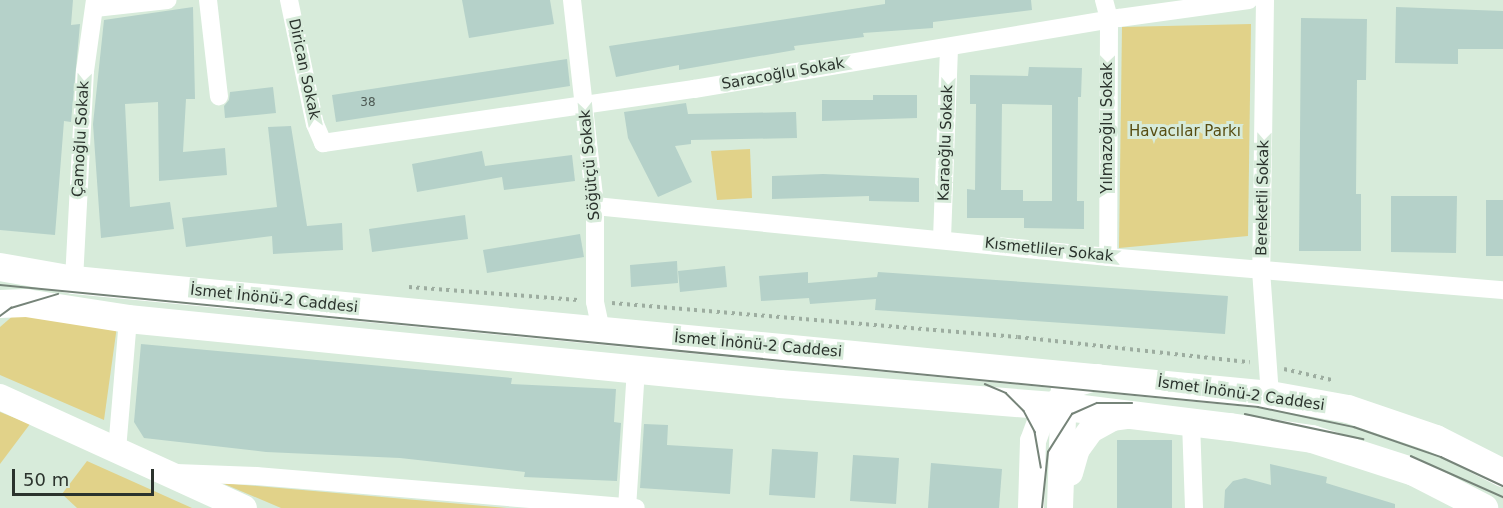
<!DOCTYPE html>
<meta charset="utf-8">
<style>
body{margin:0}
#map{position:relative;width:1503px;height:508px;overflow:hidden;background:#d7ebda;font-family:"DejaVu Sans",sans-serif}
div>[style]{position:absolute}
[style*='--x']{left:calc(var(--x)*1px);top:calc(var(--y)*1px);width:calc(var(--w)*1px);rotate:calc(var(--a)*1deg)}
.green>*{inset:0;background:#e1d289}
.building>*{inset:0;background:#b5d1c9}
.path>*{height:4px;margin-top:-2px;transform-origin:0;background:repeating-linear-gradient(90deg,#9dada0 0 3px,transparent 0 7.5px)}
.street>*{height:18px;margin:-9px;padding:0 9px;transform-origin:9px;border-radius:9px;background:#fff}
.secondary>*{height:26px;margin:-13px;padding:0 13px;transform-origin:13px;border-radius:13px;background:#fff}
.primary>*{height:28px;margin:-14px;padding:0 14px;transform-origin:14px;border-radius:14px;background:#fff}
.tram>*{height:1.5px;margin:-0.75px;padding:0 0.75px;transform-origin:0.75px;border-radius:0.75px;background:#768479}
span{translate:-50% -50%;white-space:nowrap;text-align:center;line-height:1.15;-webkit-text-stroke:6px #d7ebda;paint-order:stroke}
.number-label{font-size:12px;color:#4e5a54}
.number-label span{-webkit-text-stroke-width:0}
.street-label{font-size:15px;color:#2b332d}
.park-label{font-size:15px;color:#574d12}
.scale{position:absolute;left:12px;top:469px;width:142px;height:27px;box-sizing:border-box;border:3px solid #2b332d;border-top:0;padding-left:8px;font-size:18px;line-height:21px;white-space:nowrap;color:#2b332d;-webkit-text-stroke:4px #d7ebda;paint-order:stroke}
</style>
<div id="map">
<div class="green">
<i style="clip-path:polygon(1251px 24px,1248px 236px,1119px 248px,1122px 27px)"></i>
<i style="clip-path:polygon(750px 149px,752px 198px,717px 200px,711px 151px)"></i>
<i style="clip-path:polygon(15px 314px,117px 326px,104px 420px,0 375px,0 327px)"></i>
<i style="clip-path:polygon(0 412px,30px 424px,0 464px)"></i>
<i style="clip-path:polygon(87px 461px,192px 508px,77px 508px,62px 494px)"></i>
<i style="clip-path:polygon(222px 483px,507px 508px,281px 508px)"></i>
</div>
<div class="building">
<i style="clip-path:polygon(0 0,73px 0,71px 25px,80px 24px,71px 122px,64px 121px,55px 235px,0 230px)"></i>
<i style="clip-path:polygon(462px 0,550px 0,554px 24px,469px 38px)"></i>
<i style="clip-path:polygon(885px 0,1031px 0,1032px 10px,933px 22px,933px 28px,863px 33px,864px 37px,794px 46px,795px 50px,679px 70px,679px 65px,616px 77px,609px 46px,885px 4px)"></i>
<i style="clip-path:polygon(193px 7px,195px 99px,186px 99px,183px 152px,225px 148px,227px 175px,159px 181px,158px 102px,125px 104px,130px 207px,170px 202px,174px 229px,101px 238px,93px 124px,104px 20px)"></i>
<i style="clip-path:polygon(1396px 7px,1503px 11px,1503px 49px,1458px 49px,1458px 64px,1395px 63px)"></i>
<i style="clip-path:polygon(1301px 18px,1367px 19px,1366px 80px,1357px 80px,1356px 194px,1361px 194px,1361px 251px,1299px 251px)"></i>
<i style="clip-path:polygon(567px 59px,570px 86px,336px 122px,332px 95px)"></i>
<i style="clip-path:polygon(evenodd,1029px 67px,1082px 68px,1081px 97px,1078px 97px,1077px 201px,1084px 201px,1084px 229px,1024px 228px,1024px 218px,967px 218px,967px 189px,975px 190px,976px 104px,970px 104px,970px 75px,1028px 76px,1029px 67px,1002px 104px,1052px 105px,1052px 201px,1023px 201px,1023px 190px,1001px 190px,1002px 104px)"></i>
<i style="clip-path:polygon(273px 87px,276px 113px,225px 118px,224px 106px,229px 100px,230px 92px)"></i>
<i style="clip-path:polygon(873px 95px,917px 95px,917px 118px,822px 121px,822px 100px,873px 100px)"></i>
<i style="clip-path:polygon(686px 103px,688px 114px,796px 112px,797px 138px,691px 140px,691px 144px,675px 146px,692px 182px,658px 197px,628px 138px,624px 112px)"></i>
<i style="clip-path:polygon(291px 126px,307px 226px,342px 223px,343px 250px,273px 254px,272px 236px,186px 247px,182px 218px,277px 207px,268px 127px)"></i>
<i style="clip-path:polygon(482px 151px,485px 166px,572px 155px,575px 181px,504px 190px,502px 177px,417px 192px,412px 164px)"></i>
<i style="clip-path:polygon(823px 174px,919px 178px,919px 202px,869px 201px,869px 196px,772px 199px,772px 176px)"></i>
<i style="clip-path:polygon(1391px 196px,1457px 196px,1456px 253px,1391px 252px)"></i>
<i style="clip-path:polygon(1486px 200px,1503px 200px,1503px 256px,1486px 256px)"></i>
<i style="clip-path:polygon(465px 215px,468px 239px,372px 252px,369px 229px)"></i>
<i style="clip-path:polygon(580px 234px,584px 257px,487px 273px,483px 250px)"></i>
<i style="clip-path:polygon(677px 261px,678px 283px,631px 287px,630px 265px)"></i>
<i style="clip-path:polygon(725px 266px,727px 287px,680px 292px,678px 271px)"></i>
<i style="clip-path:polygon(808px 272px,808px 283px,877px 277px,878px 272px,1228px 296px,1225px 334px,875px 310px,876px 299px,810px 304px,809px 298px,761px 301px,759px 276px)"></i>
<i style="clip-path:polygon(141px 344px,512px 378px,511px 384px,616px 389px,614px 422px,621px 423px,617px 481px,524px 477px,525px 472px,400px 458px,266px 452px,144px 438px,134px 422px)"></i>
<i style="clip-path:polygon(644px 424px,668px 425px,667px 445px,733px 449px,730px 494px,640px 488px)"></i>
<i style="clip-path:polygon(1117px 440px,1172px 440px,1172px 508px,1117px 508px)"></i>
<i style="clip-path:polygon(772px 449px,818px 452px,815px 498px,769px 495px)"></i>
<i style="clip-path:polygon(853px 455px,899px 458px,896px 504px,850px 501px)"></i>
<i style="clip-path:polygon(931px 463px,1002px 469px,999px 508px,928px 508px)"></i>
<i style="clip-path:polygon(1270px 464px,1327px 477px,1326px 483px,1395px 504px,1395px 508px,1224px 508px,1225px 490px,1233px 481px,1245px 478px,1271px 485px)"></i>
</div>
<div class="path">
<i style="--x:409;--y:287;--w:169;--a:4.4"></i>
<i style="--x:612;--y:303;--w:407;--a:4.8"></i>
<i style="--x:1018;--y:337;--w:233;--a:6.2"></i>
<i style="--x:1284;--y:369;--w:49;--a:12.9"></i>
</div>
<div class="street">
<i style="--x:208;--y:0;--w:97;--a:83.5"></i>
<i style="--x:289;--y:0;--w:127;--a:78.2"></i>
<i style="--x:315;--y:124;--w:21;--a:67"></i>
<i style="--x:323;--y:143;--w:375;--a:-8.3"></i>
<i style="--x:694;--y:89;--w:431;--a:-9.5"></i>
<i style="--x:1119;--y:18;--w:131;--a:-7.9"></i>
<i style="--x:572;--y:0;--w:207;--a:83.6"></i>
<i style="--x:595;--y:206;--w:96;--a:90"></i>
<i style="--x:595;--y:302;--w:30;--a:78"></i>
<i style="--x:1104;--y:0;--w:20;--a:75"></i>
<i style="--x:1109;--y:19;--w:238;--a:90.2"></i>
<i style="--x:1265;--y:0;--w:270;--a:90.8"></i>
<i style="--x:1261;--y:270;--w:125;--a:85.9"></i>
<i style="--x:95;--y:8;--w:73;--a:-6.3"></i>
<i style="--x:595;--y:206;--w:516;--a:5.68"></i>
<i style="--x:1108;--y:257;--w:396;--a:4.8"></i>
<i style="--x:942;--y:239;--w:192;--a:-87.9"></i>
<i style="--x:74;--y:280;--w:209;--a:-87"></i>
<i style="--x:85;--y:71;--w:72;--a:-82"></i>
<i style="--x:1191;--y:422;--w:86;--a:88"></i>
<i style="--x:117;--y:450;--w:131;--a:-85.2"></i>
<i style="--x:176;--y:473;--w:80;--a:2.1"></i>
<i style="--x:256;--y:476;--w:381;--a:4.8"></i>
<i style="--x:627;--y:508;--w:139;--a:-86.3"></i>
</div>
<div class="secondary">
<i style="--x:0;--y:397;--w:268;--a:24.5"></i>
<i style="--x:1070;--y:473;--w:25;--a:-74"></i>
<i style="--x:1077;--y:449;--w:24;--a:-54"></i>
<i style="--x:1091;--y:430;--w:25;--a:-29"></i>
<i style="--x:1113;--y:418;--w:15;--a:-8"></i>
<i style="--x:1031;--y:508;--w:67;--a:-88.3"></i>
<i style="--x:1033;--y:441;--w:23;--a:-70"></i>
<i style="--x:1041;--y:419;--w:49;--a:-45.8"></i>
<i style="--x:1075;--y:384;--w:24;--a:-17"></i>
<i style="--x:1060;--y:508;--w:119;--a:-88.1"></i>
</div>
<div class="primary">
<i style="--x:0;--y:267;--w:75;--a:10"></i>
<i style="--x:74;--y:280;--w:1202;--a:5.49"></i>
<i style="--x:1270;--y:395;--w:79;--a:10.2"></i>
<i style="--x:1348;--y:409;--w:93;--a:18.8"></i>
<i style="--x:1436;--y:439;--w:75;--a:26.9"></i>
<i style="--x:0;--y:304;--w:26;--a:-2"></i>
<i style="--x:26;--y:303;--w:103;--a:8.9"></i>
<i style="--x:128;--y:319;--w:655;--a:5.69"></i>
<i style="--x:780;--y:384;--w:287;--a:4.6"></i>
<i style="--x:1066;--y:407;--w:165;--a:7"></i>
<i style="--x:1230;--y:427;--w:83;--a:8.3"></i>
<i style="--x:1312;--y:439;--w:107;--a:17.9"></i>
<i style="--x:1414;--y:472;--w:79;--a:27.2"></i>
</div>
<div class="tram">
<i style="--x:0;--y:285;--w:1264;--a:5.54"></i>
<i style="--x:1258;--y:407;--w:98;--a:11.8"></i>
<i style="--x:1354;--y:427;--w:92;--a:19"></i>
<i style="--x:1441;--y:457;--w:68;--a:25.1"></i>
<i style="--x:0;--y:316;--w:14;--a:-36"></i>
<i style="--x:11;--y:308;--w:49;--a:-16.6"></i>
<i style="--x:985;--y:384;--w:23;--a:23"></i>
<i style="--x:1006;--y:393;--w:25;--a:45"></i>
<i style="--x:1024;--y:411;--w:24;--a:62"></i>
<i style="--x:1035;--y:432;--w:36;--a:80"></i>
<i style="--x:1245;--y:414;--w:121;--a:12"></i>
<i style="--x:1411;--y:456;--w:101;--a:24"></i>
<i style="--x:1042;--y:508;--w:56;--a:-83.9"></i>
<i style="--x:1048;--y:452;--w:45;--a:-57.7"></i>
<i style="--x:1072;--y:414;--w:27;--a:-24"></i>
<i style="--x:1097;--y:403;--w:35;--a:0"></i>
</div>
<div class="number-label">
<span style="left:368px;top:103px">38</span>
</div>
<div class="street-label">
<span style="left:304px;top:69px;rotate:78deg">Dirican Sokak</span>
<span style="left:783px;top:74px;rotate:-10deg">Saracoğlu Sokak</span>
<span style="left:1108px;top:128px;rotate:-90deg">Yılmazoğlu Sokak</span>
<span style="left:81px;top:139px;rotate:-87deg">Çamoğlu Sokak</span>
<span style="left:946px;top:143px;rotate:-88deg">Karaoğlu Sokak</span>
<span style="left:590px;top:165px;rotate:-95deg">Söğütçü Sokak</span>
<span style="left:1263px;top:198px;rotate:-89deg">Bereketli Sokak</span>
<span style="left:1049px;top:250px;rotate:6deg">Kısmetliler Sokak</span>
<span style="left:274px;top:299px;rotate:6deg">İsmet İnönü-2 Caddesi</span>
<span style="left:758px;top:345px;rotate:5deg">İsmet İnönü-2 Caddesi</span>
<span style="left:1241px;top:394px;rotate:8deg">İsmet İnönü-2 Caddesi</span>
</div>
<div class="park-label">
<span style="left:1185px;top:132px">Havacılar Parkı</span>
</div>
<div class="scale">50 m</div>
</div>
